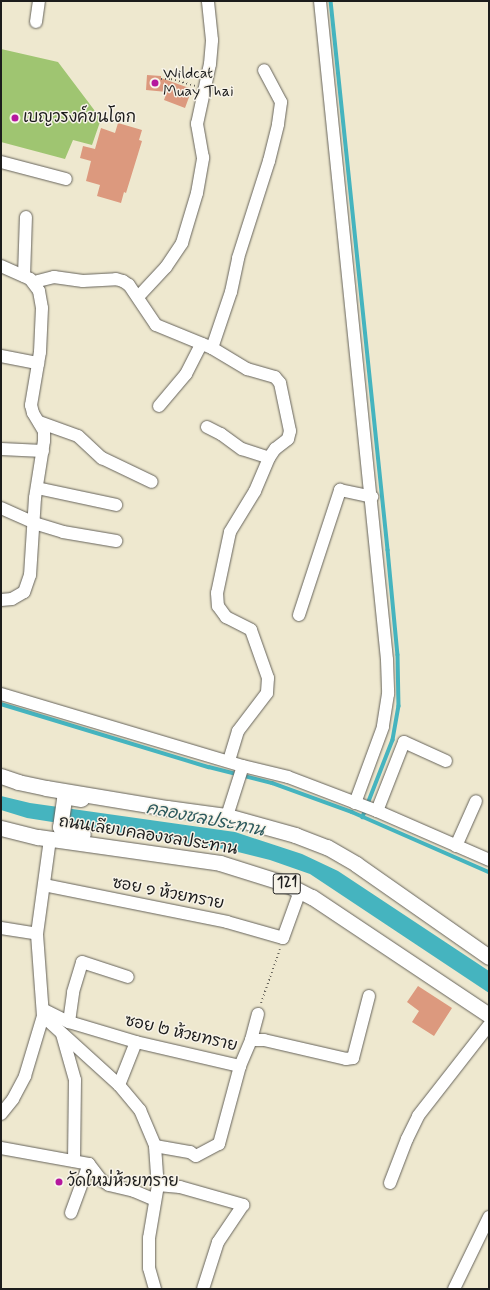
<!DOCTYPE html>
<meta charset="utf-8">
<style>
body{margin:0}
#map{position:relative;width:490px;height:1290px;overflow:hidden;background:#eee8cf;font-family:Mynerve,"Playpen Sans Thai",sans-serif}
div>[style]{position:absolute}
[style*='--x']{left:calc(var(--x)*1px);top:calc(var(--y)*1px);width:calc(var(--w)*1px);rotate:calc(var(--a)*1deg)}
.green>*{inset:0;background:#9fc571}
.water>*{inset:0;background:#45b4bf}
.stream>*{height:3.5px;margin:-1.75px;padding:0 1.75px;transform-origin:1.75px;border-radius:1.75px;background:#45b4bf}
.building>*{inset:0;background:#dc997e}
.path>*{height:2px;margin-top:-1px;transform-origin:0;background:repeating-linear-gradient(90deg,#66635b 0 1px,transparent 0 4px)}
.roads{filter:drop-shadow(0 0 1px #66635b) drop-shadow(0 0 1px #66635b)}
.minor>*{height:12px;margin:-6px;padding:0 6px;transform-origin:6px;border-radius:6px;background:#fff}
.major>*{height:15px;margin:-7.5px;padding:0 7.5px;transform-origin:7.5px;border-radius:7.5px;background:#fff}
.dots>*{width:11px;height:11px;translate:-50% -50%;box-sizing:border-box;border:2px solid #f7f3e8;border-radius:50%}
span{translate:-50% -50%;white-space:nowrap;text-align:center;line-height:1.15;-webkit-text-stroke:3px #f7f3e8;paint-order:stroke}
.shield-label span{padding:1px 3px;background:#f7f3e8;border:1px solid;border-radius:3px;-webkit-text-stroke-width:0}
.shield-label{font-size:15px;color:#1c1c1c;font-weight:700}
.poi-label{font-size:16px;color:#1c1c1c}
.left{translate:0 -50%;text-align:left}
.street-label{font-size:16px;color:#1c1c1c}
.water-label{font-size:17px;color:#2c595d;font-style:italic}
.frame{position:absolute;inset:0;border:2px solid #1c1c1c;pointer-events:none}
</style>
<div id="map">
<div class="green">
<i style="clip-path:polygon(1px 49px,58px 62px,101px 119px,92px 145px,73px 140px,65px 159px,1px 142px)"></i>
</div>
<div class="water">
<i style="clip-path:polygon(1px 796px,30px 803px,235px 832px,302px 854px,338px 871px,489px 971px,489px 993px,310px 874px,270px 860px,230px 850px,27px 818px,1px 810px)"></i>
</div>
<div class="stream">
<i style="--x:331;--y:1;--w:552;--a:84.07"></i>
<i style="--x:388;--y:550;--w:105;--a:84.6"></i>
<i style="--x:398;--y:655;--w:51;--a:88.9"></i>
<i style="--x:399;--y:706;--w:35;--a:100"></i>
<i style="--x:393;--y:740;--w:83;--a:111.3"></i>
<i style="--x:1;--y:704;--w:217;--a:16.9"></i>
<i style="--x:209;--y:767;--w:65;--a:14.3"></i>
<i style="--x:272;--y:783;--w:85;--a:19.9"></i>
<i style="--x:352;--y:812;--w:150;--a:23.7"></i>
</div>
<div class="building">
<i style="clip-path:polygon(147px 75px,161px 76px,161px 78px,192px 89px,185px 108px,164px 100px,167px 92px,146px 90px)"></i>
<i style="clip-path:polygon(118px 123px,142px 130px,139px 140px,142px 141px,126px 193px,124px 192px,121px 203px,97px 196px,100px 185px,86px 181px,91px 161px,80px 158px,83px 146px,95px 149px,101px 128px,115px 133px)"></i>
<i style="clip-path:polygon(418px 986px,452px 1008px,434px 1036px,412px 1022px,419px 1011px,407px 1002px)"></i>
</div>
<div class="path">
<i style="--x:161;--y:79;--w:10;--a:0"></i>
<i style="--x:171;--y:79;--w:25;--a:16"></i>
<i style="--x:261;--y:1003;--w:57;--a:-70.6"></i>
</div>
<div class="roads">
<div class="minor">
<i style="--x:320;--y:1;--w:662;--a:84.19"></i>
<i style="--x:387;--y:660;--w:34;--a:88"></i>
<i style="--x:388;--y:694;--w:33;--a:99"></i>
<i style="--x:383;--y:727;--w:81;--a:110.2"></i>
<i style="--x:36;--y:22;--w:21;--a:-82"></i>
<i style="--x:1;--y:162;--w:67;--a:14.7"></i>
<i style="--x:1;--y:266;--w:32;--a:24"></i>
<i style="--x:30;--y:279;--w:15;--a:53"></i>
<i style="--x:39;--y:291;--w:17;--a:80"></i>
<i style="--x:42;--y:308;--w:44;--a:92.6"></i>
<i style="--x:40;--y:352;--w:54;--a:99.6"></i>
<i style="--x:31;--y:405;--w:8;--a:76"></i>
<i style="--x:33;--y:413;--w:21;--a:59"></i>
<i style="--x:44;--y:431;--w:10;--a:90"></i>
<i style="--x:44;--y:441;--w:58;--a:99"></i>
<i style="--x:35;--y:498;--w:77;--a:93.7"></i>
<i style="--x:30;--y:575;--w:18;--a:109"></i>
<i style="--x:24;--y:592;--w:14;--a:150"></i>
<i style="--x:12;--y:599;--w:11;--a:175"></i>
<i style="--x:24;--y:276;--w:59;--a:-88.1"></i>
<i style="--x:34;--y:282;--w:21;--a:-14"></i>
<i style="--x:54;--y:277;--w:29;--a:8"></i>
<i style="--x:83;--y:281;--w:33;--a:-3"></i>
<i style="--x:116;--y:279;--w:7;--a:16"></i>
<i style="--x:123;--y:281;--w:7;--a:34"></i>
<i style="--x:129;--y:285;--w:48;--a:56"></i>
<i style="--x:156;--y:325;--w:61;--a:22.3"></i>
<i style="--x:212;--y:348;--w:41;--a:31"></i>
<i style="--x:247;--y:369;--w:29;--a:16"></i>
<i style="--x:275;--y:377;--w:8;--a:50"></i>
<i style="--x:280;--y:383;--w:49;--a:78.2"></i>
<i style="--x:290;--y:431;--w:8;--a:104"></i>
<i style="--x:288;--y:439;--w:16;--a:142"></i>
<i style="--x:275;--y:449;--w:11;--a:124"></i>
<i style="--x:269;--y:458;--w:36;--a:113"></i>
<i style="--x:255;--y:491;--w:48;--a:121.4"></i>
<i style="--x:230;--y:532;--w:62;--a:102"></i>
<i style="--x:217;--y:593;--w:13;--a:86"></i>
<i style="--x:218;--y:606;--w:14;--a:54"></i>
<i style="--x:226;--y:617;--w:28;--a:27"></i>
<i style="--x:251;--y:630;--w:51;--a:70.5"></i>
<i style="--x:268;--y:678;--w:15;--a:94"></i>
<i style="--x:267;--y:693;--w:48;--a:127.3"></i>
<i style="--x:238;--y:731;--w:31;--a:107"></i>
<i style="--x:138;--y:297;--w:41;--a:-47"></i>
<i style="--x:166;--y:267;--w:29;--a:-56"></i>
<i style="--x:182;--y:243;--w:52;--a:-73.3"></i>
<i style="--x:197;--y:193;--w:36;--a:-80"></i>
<i style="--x:203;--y:158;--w:35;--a:-100"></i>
<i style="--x:197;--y:124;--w:61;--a:-77.8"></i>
<i style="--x:210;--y:64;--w:24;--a:-85"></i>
<i style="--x:212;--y:40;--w:39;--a:-96"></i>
<i style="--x:212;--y:348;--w:59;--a:-71.3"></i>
<i style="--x:231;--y:292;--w:35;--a:-78"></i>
<i style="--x:238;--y:258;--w:102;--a:-72.3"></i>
<i style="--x:269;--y:161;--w:38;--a:-76"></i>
<i style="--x:278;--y:124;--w:22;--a:-82"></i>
<i style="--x:281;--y:102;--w:36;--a:-118"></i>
<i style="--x:1;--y:356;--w:38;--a:11"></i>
<i style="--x:159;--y:406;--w:42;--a:-49.8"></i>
<i style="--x:186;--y:374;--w:34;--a:-63"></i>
<i style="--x:39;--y:422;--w:41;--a:19.7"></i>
<i style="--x:78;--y:436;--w:33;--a:43"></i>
<i style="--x:102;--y:458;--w:55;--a:25.6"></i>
<i style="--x:207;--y:427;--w:16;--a:27"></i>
<i style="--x:221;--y:434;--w:26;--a:36"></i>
<i style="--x:242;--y:449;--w:28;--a:18"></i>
<i style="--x:1;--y:449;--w:42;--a:2.7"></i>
<i style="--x:37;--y:488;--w:81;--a:12.1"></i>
<i style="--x:1;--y:508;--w:36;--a:24"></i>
<i style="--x:34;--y:523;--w:30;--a:17"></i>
<i style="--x:63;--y:532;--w:54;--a:9.6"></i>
<i style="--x:299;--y:615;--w:132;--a:-71.8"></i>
<i style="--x:340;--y:490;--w:33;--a:12"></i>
<i style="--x:1;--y:694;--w:252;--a:16.6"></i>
<i style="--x:243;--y:766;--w:46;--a:13.7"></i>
<i style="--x:288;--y:777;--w:95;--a:20.9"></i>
<i style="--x:377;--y:811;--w:122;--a:23.6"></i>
<i style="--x:377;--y:811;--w:74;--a:-68.6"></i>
<i style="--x:404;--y:742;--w:46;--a:24.3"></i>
<i style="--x:227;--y:816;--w:52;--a:-72.3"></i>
<i style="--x:456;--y:846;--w:49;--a:-66"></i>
<i style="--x:44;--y:885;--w:187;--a:11.4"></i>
<i style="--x:227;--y:922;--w:58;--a:15.9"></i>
<i style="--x:283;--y:938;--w:50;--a:-70.1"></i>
<i style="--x:1;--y:928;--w:36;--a:9"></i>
<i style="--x:44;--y:1010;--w:28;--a:26"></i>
<i style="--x:69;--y:1022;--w:70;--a:16.6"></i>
<i style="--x:136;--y:1042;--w:107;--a:13"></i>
<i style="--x:240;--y:1066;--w:28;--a:-67"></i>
<i style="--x:251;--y:1040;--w:13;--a:0"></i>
<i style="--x:264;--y:1040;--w:84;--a:13"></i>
<i style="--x:346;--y:1059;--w:7;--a:-8"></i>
<i style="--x:353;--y:1058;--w:64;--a:-75.5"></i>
<i style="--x:43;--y:1016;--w:103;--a:42.2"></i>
<i style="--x:119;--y:1085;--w:33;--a:50"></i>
<i style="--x:140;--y:1110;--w:39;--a:67"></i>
<i style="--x:155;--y:1146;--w:39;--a:86"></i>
<i style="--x:158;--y:1185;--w:54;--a:99.6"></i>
<i style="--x:149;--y:1238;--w:30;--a:90"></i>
<i style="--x:149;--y:1268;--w:22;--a:74"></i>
<i style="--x:69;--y:1022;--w:30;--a:-82"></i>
<i style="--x:73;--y:992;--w:31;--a:-73"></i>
<i style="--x:82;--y:962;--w:48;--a:18.1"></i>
<i style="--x:62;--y:1034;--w:48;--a:74.2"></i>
<i style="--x:75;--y:1080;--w:81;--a:90.7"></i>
<i style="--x:251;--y:1040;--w:27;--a:-75"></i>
<i style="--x:119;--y:1085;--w:46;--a:-68.4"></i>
<i style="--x:1;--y:1114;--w:19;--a:-51"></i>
<i style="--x:13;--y:1099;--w:26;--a:-62"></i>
<i style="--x:25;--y:1076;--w:63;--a:-73.3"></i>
<i style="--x:43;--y:1016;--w:82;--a:-94.2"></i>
<i style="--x:37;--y:934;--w:96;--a:-82.2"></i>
<i style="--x:155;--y:1146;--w:36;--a:10"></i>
<i style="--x:190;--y:1152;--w:7;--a:34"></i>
<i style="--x:196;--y:1156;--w:26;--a:-28"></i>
<i style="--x:219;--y:1144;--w:81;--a:-74.9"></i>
<i style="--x:1;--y:1148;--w:89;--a:10.3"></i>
<i style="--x:89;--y:1164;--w:52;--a:110.2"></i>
<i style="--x:89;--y:1164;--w:20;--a:53"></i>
<i style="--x:101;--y:1180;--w:9;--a:32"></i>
<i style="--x:109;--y:1185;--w:26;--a:13"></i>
<i style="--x:134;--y:1191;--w:23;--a:23"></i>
<i style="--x:390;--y:1183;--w:47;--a:-68.9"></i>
<i style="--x:407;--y:1139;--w:25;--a:-64"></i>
<i style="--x:418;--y:1116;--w:115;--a:-52"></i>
<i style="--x:158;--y:1185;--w:22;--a:5"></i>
<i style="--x:180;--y:1187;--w:66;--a:15.9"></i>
<i style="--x:243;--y:1205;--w:45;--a:124"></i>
<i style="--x:218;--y:1242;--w:49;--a:107.7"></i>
<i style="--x:454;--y:1289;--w:80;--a:-64.1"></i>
</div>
<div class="major">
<i style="--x:1;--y:776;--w:18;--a:19"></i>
<i style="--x:18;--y:782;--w:29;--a:12"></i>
<i style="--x:46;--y:788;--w:123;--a:9.4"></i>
<i style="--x:167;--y:808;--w:61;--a:7.6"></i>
<i style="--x:227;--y:816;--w:71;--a:15.6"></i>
<i style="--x:295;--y:835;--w:34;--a:21"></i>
<i style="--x:327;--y:847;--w:34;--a:30"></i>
<i style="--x:356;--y:864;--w:162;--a:35"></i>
<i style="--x:81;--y:799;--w:13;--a:-171"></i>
<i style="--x:68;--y:797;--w:4;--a:153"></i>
<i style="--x:64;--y:799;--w:28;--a:98"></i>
<i style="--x:60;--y:827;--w:9;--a:27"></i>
<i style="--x:68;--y:831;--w:15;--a:11"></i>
<i style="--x:1;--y:828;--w:38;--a:14"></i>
<i style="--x:38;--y:837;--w:184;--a:8.1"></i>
<i style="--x:220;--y:863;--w:67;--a:17.4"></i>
<i style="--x:284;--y:883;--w:31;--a:27"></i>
<i style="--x:312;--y:897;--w:213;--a:33.7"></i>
</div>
</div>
<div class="dots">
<i style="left:155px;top:83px;background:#b5179e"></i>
<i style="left:15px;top:118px;background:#b5179e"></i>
<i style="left:59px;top:1182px;background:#b5179e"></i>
</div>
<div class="shield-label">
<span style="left:287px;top:884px">121</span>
</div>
<div class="poi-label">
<span class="left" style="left:163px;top:83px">Wildcat<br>Muay Thai</span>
<span class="left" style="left:23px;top:118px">เบญวรงค์ขนโตก</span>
<span class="left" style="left:67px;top:1182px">วัดใหม่ห้วยทราย</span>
</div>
<div class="street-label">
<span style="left:148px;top:836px;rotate:9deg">ถนนเลียบคลองชลประทาน</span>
<span style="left:168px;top:894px;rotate:11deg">ซอย ๑ ห้วยทราย</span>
<span style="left:181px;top:1034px;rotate:13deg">ซอย ๒ ห้วยทราย</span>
</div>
<div class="water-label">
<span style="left:205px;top:820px;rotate:11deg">คลองชลประทาน</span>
</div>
<div class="frame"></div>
</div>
